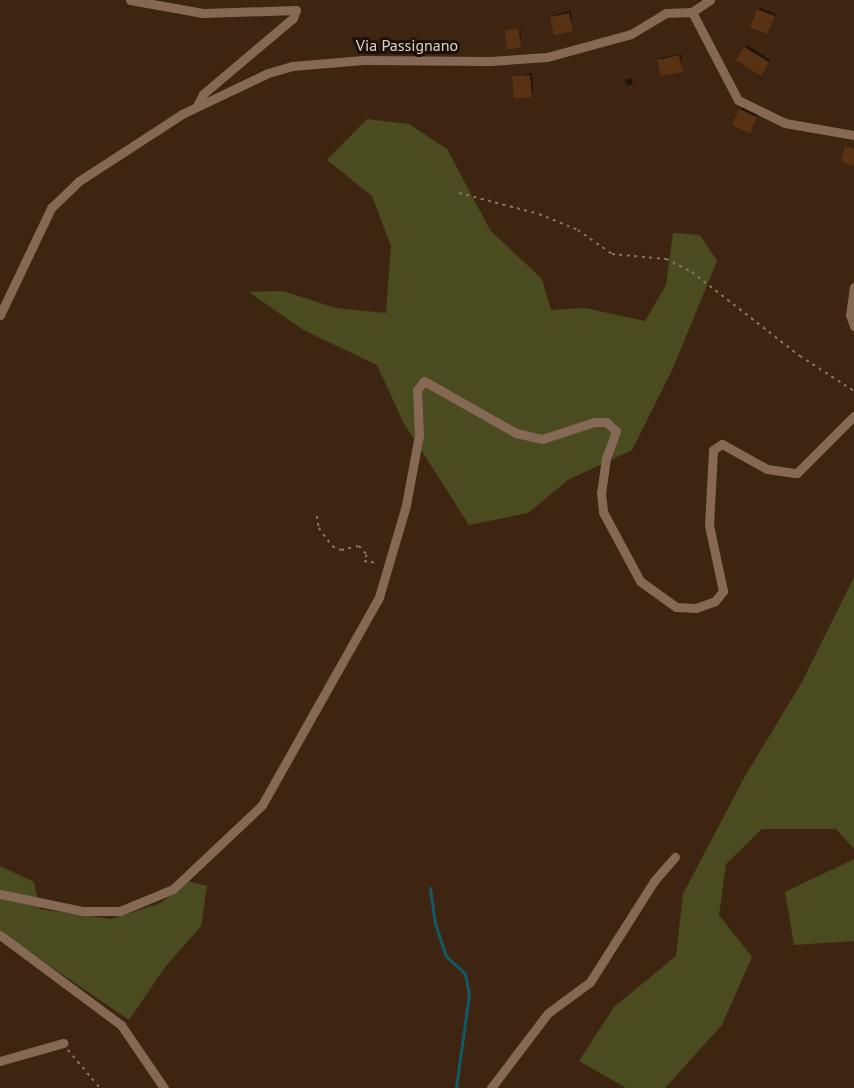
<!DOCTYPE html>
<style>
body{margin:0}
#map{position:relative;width:854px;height:1088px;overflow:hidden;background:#3d2512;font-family:"PT Sans",sans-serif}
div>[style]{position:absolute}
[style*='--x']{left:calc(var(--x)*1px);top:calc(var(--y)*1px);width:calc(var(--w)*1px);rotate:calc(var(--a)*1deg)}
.green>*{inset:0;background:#4a4b1e}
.shadow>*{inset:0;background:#0007}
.stream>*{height:3px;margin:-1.5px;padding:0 1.5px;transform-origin:1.5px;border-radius:1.5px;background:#135a69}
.building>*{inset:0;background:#583213}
.path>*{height:1.5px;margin-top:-0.75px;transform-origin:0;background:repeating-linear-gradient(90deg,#887364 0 3px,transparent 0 7.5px)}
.minor>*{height:9px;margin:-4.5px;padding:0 4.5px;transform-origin:4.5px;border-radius:4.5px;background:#856955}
span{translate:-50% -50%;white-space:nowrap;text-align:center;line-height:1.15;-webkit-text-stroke:6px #1c1109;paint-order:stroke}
.street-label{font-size:16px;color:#e0d0c5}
</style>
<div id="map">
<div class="green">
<i style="clip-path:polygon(367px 119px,409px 124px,447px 149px,490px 230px,542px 279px,551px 310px,585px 308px,645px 321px,666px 285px,673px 233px,700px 235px,717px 261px,673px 368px,632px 450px,568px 480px,528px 513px,469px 525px,403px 422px,377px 365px,303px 330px,249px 292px,283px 291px,336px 308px,386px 313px,391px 246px,372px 196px,327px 160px)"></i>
<i style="clip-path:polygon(854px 577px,854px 849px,836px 829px,762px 829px,726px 864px,719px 915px,752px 957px,722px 1025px,665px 1088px,626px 1088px,579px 1061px,614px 1007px,676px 956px,683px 894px,745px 776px,802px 682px)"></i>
<i style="clip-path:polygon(854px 859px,854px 941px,794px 945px,785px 892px)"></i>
<i style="clip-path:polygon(0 866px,34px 882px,40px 909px,111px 919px,161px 903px,187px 881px,207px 886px,201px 926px,166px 966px,129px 1020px,0 932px)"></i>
</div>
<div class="shadow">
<i style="clip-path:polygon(761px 8px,776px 14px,767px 32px,758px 10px)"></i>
<i style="clip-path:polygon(571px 11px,572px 29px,552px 17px,554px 15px)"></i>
<i style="clip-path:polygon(507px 30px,521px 30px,520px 46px,508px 47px)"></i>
<i style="clip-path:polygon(747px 45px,770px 60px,763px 72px,745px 48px)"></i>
<i style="clip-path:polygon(681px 54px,682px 71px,659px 60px,661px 58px)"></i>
<i style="clip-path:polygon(532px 73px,533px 93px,531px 95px,514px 77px)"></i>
<i style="clip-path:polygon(631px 78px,633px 84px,627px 86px,625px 80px)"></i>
<i style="clip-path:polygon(743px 107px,758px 114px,750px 131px,740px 110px)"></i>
</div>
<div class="stream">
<i style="--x:430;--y:888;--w:35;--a:82"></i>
<i style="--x:435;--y:923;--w:35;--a:72"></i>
<i style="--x:446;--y:956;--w:26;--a:43"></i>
<i style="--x:465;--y:974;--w:20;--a:79"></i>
<i style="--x:469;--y:994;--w:95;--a:97.9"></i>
</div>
<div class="building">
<i style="clip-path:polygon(757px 9px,775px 16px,767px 34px,750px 27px)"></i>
<i style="clip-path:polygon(569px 13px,573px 31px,554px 35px,550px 17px)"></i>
<i style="clip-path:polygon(519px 29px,521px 48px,507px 49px,505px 30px)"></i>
<i style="clip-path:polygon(744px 47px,769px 62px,761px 76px,736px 60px)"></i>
<i style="clip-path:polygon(679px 55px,683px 72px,661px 76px,657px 60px)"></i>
<i style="clip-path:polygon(530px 75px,532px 97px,514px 98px,512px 76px)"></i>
<i style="clip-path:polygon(739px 109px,757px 117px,750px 133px,732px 125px)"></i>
<i style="clip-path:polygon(845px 146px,854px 149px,854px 166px,841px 162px)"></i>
</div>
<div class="path">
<i style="--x:459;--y:193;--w:83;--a:14.7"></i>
<i style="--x:539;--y:214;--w:42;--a:22.3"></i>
<i style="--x:578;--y:230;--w:42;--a:35.2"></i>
<i style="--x:612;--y:254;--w:54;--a:5.3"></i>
<i style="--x:666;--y:259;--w:29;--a:27"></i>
<i style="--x:692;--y:272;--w:137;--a:37.9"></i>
<i style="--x:800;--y:356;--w:64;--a:32.9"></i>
<i style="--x:317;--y:516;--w:12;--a:81"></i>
<i style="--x:319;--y:528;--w:22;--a:54"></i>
<i style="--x:332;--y:546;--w:10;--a:24"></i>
<i style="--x:341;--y:550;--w:18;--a:-13"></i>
<i style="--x:359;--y:546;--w:12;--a:48"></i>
<i style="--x:367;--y:555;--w:7;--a:117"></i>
<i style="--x:364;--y:561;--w:14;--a:8"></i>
<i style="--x:68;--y:1050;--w:50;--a:49.9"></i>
</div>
<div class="minor">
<i style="--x:130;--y:0;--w:74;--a:10.1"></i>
<i style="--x:203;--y:13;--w:93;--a:-1.8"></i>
<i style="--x:296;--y:10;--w:9;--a:111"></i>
<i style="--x:293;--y:18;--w:118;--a:139.8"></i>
<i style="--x:203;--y:94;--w:13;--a:117"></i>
<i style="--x:692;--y:12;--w:22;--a:-34"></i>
<i style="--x:854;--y:287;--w:28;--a:98"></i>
<i style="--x:850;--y:315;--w:12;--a:70"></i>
<i style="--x:0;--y:315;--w:119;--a:-64.5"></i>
<i style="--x:51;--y:208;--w:39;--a:-44"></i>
<i style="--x:79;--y:181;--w:123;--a:-33"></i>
<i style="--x:182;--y:114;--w:95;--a:-25.5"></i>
<i style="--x:268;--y:73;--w:25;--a:-16"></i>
<i style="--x:292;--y:66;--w:71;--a:-4.8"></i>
<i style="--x:363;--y:60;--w:127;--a:0.5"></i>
<i style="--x:490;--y:61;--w:57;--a:-4"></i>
<i style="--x:547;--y:57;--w:87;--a:-15.3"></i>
<i style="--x:631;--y:34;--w:41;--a:-31"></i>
<i style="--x:666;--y:13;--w:26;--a:-2"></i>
<i style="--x:692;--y:12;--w:99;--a:62.4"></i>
<i style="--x:738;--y:100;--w:52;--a:26.1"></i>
<i style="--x:785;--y:123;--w:70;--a:9.9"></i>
<i style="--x:0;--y:894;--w:85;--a:11.6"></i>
<i style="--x:83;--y:911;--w:37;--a:0"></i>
<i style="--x:120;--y:911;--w:57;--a:-22.5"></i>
<i style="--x:173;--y:889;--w:122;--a:-43.3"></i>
<i style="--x:262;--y:805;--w:239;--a:-60.6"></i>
<i style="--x:379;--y:597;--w:96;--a:-73.6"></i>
<i style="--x:406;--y:505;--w:71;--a:-79.5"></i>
<i style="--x:419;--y:435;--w:45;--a:-92.5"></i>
<i style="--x:417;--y:390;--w:11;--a:-52"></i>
<i style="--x:424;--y:381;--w:106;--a:29.5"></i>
<i style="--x:516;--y:433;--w:27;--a:13"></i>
<i style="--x:542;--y:439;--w:55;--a:-18.1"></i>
<i style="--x:594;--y:422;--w:12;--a:0"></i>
<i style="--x:606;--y:422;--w:13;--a:42"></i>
<i style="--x:616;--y:431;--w:29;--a:110"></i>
<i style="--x:606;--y:458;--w:34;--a:98"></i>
<i style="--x:601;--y:492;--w:20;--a:84"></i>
<i style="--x:603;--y:512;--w:78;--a:61.8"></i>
<i style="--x:640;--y:581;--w:44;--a:35.8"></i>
<i style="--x:676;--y:607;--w:20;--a:3"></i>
<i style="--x:696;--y:608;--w:20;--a:-20"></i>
<i style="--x:715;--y:601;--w:13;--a:-51"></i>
<i style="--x:723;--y:591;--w:67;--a:-102"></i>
<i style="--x:709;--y:525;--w:75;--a:-86.9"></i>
<i style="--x:713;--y:450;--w:11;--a:-34"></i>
<i style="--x:722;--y:444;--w:51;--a:29.1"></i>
<i style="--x:767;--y:469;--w:30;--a:8"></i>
<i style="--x:797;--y:473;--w:81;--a:-45"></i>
<i style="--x:0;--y:935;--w:151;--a:36.6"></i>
<i style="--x:121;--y:1025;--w:76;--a:55.7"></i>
<i style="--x:0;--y:1061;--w:66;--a:-15.9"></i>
<i style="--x:491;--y:1088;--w:94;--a:-52.8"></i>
<i style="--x:548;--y:1013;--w:52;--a:-36.4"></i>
<i style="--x:590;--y:982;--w:120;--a:-57.6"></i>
<i style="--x:654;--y:881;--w:32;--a:-49"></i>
</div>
<div class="street-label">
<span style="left:407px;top:45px">Via Passignano</span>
</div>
</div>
